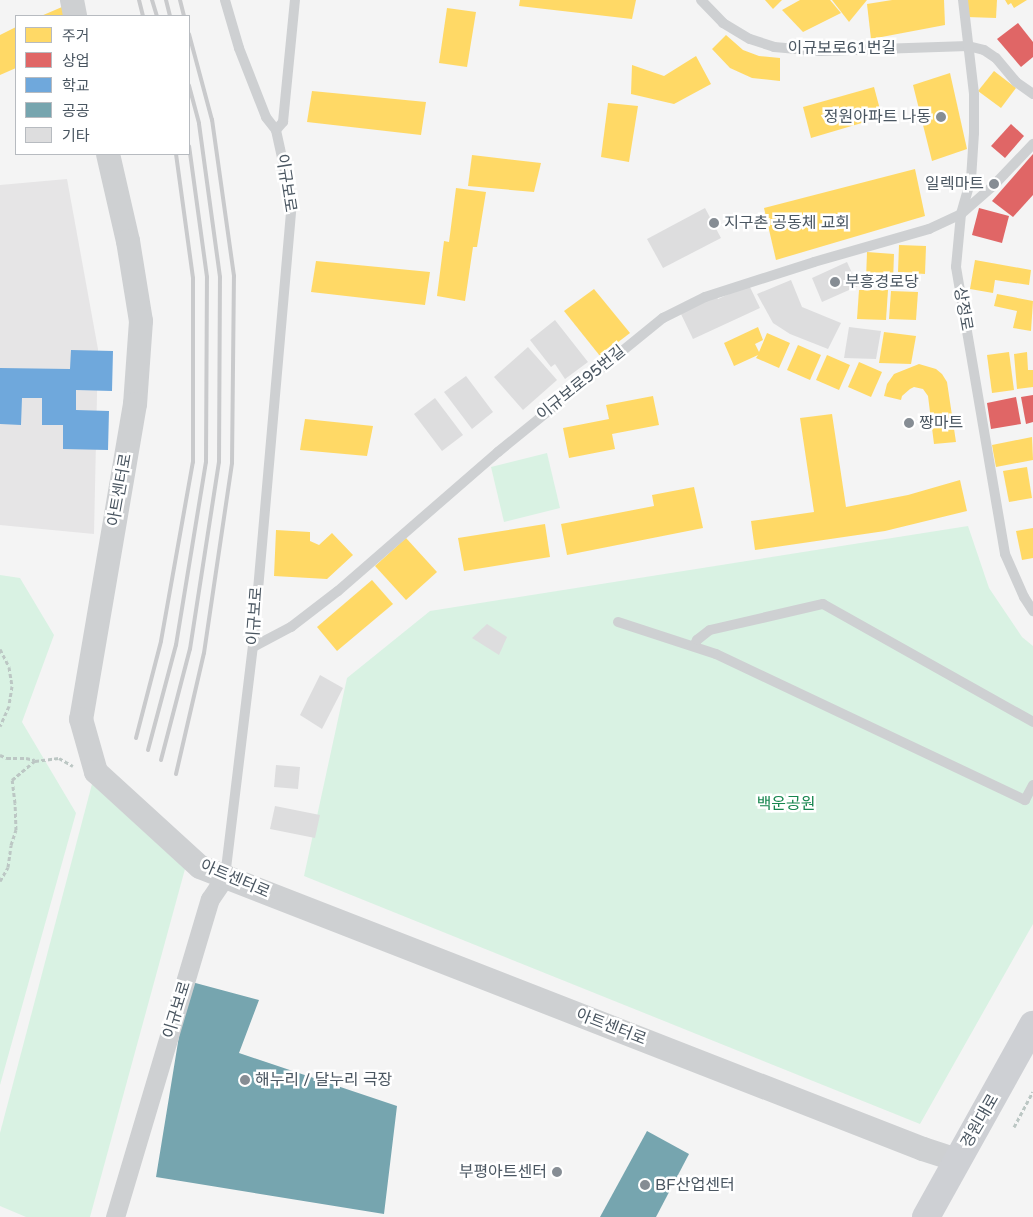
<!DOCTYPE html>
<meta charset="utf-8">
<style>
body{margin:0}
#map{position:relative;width:1033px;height:1217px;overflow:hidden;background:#f4f4f4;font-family:"Varela Round","Noto Sans KR",sans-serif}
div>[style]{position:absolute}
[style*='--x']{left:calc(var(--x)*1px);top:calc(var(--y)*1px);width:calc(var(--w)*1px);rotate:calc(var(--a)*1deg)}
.education>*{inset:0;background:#e6e5e6}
.green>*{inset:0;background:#d9f2e3}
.homes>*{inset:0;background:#ffd966}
.shops>*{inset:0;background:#e06666}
.schools>*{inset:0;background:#6fa8dc}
.public>*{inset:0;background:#76a5af}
.building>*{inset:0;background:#ddddde}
.path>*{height:3px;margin-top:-1.5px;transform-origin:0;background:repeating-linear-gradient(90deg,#bcc7c4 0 4px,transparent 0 6.5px)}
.service>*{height:10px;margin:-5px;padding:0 5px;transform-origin:5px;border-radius:5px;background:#ced0d2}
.minor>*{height:19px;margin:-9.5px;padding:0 9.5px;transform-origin:9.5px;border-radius:9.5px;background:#ced0d2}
.tertiary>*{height:24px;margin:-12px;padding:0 12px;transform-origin:12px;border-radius:12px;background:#ced0d2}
.secondary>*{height:28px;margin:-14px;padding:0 14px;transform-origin:14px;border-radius:14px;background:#ced0d4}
.rail>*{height:4px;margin:-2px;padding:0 2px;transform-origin:2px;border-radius:2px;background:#c9cacc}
.dots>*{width:14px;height:14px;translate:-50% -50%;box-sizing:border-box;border:2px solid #fff;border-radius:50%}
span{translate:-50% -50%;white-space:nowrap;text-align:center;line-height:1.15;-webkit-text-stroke:5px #fff;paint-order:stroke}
.street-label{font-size:16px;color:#4a5661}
.poi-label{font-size:16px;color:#4a5661}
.right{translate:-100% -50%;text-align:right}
.left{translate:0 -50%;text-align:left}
.park-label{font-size:16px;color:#17864f}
.legend{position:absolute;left:15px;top:15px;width:175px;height:140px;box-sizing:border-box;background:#fff;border:1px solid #b7bbc0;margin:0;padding:6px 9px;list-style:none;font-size:15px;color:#4a5661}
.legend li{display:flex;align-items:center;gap:10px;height:25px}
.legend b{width:25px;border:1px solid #b7bbc0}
</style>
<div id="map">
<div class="education">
<i style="clip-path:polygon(67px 179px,98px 349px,94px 534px,0 525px,0 185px)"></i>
</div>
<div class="green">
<i style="clip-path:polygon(547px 453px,560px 508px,504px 522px,491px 467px)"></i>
<i style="clip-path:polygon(968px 526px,989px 588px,1022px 637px,1033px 646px,1033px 924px,920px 1124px,304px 876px,347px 678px,430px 611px)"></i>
<i style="clip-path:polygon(0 575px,20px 578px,54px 635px,22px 722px,76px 813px,0 1085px)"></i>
<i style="clip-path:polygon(92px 784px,185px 869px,90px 1217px,26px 1217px,0 1206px,0 1133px)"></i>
</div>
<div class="homes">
<i style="clip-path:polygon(520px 0,636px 0,632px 19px,519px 6px)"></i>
<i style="clip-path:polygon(765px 0,782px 0,773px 9px)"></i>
<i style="clip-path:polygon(800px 0,830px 0,841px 13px,803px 32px,782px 10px)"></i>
<i style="clip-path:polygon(832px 0,867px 0,849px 22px)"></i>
<i style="clip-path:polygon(892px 0,944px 0,945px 25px,871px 39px,867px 4px)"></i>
<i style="clip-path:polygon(968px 0,997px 0,996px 18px,967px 17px)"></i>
<i style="clip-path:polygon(1005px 0,1027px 0,1014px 8px,1011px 3px,1008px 5px)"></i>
<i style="clip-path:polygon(62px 7px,67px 16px,41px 16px)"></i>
<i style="clip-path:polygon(447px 8px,476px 12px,467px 67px,439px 63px)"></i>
<i style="clip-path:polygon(16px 27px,16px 68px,0 75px,0 35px)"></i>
<i style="clip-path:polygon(726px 35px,743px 50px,759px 56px,780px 58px,780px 81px,752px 78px,730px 68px,712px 49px)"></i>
<i style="clip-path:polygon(696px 56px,711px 84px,674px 104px,631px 94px,632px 65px,664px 76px)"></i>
<i style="clip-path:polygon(994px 71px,1016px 88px,1001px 108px,978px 91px)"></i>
<i style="clip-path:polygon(950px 73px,967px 149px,932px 161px,913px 85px)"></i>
<i style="clip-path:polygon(874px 87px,882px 117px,811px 138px,803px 107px)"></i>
<i style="clip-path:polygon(312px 91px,426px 102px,421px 135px,307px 122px)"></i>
<i style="clip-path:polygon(608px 103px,638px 106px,629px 162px,601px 157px)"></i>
<i style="clip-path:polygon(472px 155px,541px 163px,534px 192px,468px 186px)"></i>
<i style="clip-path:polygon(915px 169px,925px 216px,776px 260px,764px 208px)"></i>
<i style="clip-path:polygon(456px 188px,486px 192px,477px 247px,473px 247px,465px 301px,437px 296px,444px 241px,449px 242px)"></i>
<i style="clip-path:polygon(899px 245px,926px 246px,925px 274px,898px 272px)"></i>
<i style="clip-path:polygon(867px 252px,894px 254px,893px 282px,866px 280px)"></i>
<i style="clip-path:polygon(975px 260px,1031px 270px,1029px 285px,995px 280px,993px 293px,970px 289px)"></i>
<i style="clip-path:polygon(316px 261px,430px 272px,425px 305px,311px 292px)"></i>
<i style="clip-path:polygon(594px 289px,630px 333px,600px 356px,564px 311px)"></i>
<i style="clip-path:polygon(859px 290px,888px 290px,886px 320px,857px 319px)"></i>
<i style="clip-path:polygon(891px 291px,918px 292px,916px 320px,889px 319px)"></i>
<i style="clip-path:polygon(997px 294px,1033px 301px,1031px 331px,1013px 328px,1017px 311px,994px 306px)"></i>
<i style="clip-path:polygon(758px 327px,763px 340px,755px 344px,759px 352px,767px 333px,790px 343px,779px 368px,756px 358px,758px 355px,734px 366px,724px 343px)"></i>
<i style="clip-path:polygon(884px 332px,916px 336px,911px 364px,879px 363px)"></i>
<i style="clip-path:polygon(798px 345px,821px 355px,810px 380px,787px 370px)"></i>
<i style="clip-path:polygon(1009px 352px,1014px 390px,992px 393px,987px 355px)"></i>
<i style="clip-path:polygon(1027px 352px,1028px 370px,1033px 370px,1033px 387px,1017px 389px,1014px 354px)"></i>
<i style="clip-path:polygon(827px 355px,850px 365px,839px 390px,816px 380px)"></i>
<i style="clip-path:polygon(859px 362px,882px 372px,871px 397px,848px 387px)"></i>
<i style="clip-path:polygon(919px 364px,936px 369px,942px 374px,947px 382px,956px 442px,934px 444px,928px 396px,923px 389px,914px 387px,910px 389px,902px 396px,901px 400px,884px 396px,887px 384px,894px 374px)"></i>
<i style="clip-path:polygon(653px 396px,659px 425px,612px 434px,615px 449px,569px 458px,563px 428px,609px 419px,606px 405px)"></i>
<i style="clip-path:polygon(832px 414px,846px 507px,908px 495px,960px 480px,967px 511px,885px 531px,755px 550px,751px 521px,814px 512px,800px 418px)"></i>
<i style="clip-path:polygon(305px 419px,373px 426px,367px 456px,300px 450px)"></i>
<i style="clip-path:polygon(1032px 437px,1033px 460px,996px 467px,992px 445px)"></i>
<i style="clip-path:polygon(1027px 467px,1032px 498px,1009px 502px,1003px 471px)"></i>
<i style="clip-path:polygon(694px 487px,703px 528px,567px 555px,561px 524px,654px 506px,652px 495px)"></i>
<i style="clip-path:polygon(545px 524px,550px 557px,464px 571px,458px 538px)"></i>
<i style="clip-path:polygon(1033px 528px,1033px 558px,1022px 560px,1016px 531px)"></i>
<i style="clip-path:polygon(276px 530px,310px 532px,310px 541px,319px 545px,332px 533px,353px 555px,327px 579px,274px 576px)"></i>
<i style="clip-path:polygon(406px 538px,437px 572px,406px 600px,375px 566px)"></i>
<i style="clip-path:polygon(372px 580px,393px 604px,337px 651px,317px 627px)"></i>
</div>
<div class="shops">
<i style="clip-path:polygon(1018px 23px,1033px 42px,1033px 57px,1021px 67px,997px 39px)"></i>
<i style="clip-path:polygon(1011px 124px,1024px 136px,1005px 158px,991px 146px)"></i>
<i style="clip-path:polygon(1033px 154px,1033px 195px,1013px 217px,992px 201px)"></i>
<i style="clip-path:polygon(979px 208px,1009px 216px,1002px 243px,972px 235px)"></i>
<i style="clip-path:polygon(1033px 395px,1033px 422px,1026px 424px,1021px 397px)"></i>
<i style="clip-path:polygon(1016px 397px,1021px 424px,991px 429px,987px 403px)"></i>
</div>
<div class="schools">
<i style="clip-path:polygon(71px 350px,113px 351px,112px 391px,76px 390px,76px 410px,109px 411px,108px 450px,63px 449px,63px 425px,42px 425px,42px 398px,22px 398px,21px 425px,0 424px,0 368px,70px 369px)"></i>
</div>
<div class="public">
<i style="clip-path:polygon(188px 981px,259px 1000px,239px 1053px,397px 1106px,384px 1214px,156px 1177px)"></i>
<i style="clip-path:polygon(647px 1131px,689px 1154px,656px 1217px,600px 1217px)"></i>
</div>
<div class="building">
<i style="clip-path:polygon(705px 208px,721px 238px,663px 268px,647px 239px)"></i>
<i style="clip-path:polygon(847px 262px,858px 286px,822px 302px,812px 278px)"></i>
<i style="clip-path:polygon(791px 280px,802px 307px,841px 323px,828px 349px,790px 334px,773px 323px,757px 294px)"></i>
<i style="clip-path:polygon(749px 285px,760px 308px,693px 339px,680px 312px,716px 296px,718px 299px)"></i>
<i style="clip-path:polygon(555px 320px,588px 362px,565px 379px,555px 364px,551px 367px,530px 340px)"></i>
<i style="clip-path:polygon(849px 327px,881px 331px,876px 359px,844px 358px)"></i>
<i style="clip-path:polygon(528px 347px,557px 380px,523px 410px,494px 377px)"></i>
<i style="clip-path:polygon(466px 376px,493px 412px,472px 429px,444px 392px)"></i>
<i style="clip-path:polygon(435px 398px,463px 435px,442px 451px,414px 414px)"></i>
<i style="clip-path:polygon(487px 624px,507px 637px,499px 655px,472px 638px)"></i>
<i style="clip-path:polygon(320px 675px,343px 688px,322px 729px,300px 715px)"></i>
<i style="clip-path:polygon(276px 765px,300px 767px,298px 789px,274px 787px)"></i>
<i style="clip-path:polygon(275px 806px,320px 815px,315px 838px,270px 829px)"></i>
</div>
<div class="path">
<i style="--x:0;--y:649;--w:20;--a:63"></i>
<i style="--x:9;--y:667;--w:19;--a:81"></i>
<i style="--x:12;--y:686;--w:20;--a:99"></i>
<i style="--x:9;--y:706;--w:22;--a:114"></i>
<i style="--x:0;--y:755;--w:8;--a:23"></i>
<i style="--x:7;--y:758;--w:19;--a:0"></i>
<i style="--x:26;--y:758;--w:9;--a:13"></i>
<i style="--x:0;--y:881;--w:16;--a:-60"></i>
<i style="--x:8;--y:867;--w:22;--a:-82"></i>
<i style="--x:11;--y:845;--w:16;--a:-72"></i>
<i style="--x:16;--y:830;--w:27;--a:-92"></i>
<i style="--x:15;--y:803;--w:23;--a:-97"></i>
<i style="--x:12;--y:780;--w:30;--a:-40"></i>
<i style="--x:35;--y:761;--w:24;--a:-7"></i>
<i style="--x:59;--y:758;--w:16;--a:30"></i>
<i style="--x:1014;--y:1127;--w:40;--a:-62"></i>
</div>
<div class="service">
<i style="--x:701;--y:0;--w:32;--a:46"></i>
<i style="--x:723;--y:23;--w:31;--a:31"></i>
<i style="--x:750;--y:39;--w:25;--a:18"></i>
<i style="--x:774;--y:47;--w:46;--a:5"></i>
<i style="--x:820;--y:51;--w:148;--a:-1.9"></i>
<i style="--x:968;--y:46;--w:16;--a:14"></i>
<i style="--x:984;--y:50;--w:14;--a:34"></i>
<i style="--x:996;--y:58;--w:31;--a:50"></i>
<i style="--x:1016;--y:82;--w:21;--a:35"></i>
<i style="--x:963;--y:0;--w:95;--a:83.3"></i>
<i style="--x:974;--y:94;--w:39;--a:90"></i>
<i style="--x:974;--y:133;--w:46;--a:93.7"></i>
<i style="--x:971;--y:179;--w:36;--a:106"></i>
<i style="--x:961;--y:214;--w:53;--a:95.4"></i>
<i style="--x:956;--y:267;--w:291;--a:80.3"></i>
<i style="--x:1005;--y:554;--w:47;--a:66.2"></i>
<i style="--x:1024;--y:597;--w:17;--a:57"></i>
<i style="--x:276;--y:130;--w:11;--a:-49"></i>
<i style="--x:283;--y:122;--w:123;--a:-84.4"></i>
<i style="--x:618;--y:622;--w:103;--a:18.1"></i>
<i style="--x:716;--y:654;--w:342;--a:25.3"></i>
<i style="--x:1025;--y:800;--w:17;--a:-62"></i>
<i style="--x:694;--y:646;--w:7;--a:-63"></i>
<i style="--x:697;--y:640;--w:16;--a:-38"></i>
<i style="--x:710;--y:630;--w:116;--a:-13"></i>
<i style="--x:823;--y:604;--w:241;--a:29.3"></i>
<i style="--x:253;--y:647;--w:43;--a:-27.8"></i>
<i style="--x:291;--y:627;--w:59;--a:-37.5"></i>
<i style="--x:338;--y:591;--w:212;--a:-41"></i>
<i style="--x:498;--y:452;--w:213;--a:-39.1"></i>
<i style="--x:663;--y:318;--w:47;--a:-26.6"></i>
<i style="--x:705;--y:297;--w:114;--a:-17.8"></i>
<i style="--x:814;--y:262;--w:120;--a:-16"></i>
<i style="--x:929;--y:229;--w:35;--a:-25"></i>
<i style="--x:961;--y:214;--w:44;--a:-41.3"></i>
<i style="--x:994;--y:185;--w:57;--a:-46.4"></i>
<i style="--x:225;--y:877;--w:232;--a:-83.1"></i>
<i style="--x:253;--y:647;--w:446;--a:-85"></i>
<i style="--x:292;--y:203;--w:75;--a:-102.4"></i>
<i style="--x:276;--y:130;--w:16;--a:-128"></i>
<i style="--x:266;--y:117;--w:74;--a:-111.4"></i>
<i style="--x:239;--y:48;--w:50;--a:-106.3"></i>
</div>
<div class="minor">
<i style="--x:115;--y:1217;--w:332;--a:-73.4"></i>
<i style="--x:210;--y:899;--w:27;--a:-56"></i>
</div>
<div class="tertiary">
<i style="--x:72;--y:0;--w:16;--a:79"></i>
<i style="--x:108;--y:154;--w:89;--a:77.1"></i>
<i style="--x:128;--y:241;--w:81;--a:80.8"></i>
<i style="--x:141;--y:321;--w:83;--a:94.1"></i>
<i style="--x:135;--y:404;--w:320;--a:99.7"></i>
<i style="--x:81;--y:719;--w:55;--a:74.2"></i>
<i style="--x:96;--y:772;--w:141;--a:42.4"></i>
<i style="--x:200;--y:867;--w:776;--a:21.31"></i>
<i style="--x:923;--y:1149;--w:36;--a:18"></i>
</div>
<div class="secondary">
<i style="--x:926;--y:1217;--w:220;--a:-60.9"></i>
</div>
<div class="rail">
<i style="--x:139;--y:0;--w:16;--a:76"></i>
<i style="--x:152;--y:0;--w:17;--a:73"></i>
<i style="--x:166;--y:0;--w:16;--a:76"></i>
<i style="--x:180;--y:0;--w:16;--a:76"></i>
<i style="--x:136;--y:738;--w:100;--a:-75.5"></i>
<i style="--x:161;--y:641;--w:182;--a:-79.9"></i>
<i style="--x:193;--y:462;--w:184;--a:-90"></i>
<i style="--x:193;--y:278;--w:125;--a:-97.8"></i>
<i style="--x:148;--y:750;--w:109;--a:-75.1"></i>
<i style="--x:176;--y:645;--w:185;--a:-80.7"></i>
<i style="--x:206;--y:462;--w:185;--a:-89.7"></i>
<i style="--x:207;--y:277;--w:132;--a:-97.8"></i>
<i style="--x:161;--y:760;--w:115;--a:-75.4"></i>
<i style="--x:190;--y:649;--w:189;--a:-81.2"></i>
<i style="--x:219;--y:462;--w:185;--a:-89.7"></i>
<i style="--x:220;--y:277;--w:155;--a:-97.8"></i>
<i style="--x:199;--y:123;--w:39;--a:-105"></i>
<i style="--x:176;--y:774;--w:124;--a:-77"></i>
<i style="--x:204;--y:653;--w:192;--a:-81.6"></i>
<i style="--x:232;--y:463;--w:187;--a:-89.4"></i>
<i style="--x:234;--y:276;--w:158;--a:-98"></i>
<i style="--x:212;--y:120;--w:89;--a:-105"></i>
</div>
<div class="dots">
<i style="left:941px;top:117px;background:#868d94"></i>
<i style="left:994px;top:184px;background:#868d94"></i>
<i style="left:714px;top:223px;background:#868d94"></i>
<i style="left:835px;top:282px;background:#868d94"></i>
<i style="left:909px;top:423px;background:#868d94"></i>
<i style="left:245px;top:1080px;background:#868d94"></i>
<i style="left:557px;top:1172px;background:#868d94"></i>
<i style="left:645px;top:1185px;background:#868d94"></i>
</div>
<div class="street-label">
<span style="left:842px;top:48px">이규보로61번길</span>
<span style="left:286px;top:183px;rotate:81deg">이규보로</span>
<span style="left:963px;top:309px;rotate:80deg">상정로</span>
<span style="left:581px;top:383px;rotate:-39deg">이규보로95번길</span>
<span style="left:120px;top:490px;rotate:-80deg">아트센터로</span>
<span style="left:255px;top:616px;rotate:-86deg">이규보로</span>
<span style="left:235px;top:879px;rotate:23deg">아트센터로</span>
<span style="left:177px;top:1010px;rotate:-73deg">이규보로</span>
<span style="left:611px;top:1027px;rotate:21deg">아트센터로</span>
<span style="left:980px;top:1121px;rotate:-60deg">경원대로</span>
</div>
<div class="poi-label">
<span class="right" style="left:931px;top:117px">정원아파트 나동</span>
<span class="right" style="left:984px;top:184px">일렉마트</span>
<span class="left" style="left:724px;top:223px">지구촌 공동체 교회</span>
<span class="left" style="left:845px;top:282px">부흥경로당</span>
<span class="left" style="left:919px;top:423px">짱마트</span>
<span class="left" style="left:255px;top:1080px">해누리 / 달누리 극장</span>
<span class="right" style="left:547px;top:1172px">부평아트센터</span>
<span class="left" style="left:655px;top:1185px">BF산업센터</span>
</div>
<div class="park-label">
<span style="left:786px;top:804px">백운공원</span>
</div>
<ul class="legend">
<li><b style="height:14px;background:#ffd966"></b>주거</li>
<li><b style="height:14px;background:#e06666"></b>상업</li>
<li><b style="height:14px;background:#6fa8dc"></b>학교</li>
<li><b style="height:14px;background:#76a5af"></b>공공</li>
<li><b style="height:14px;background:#ddddde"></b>기타</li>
</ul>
</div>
